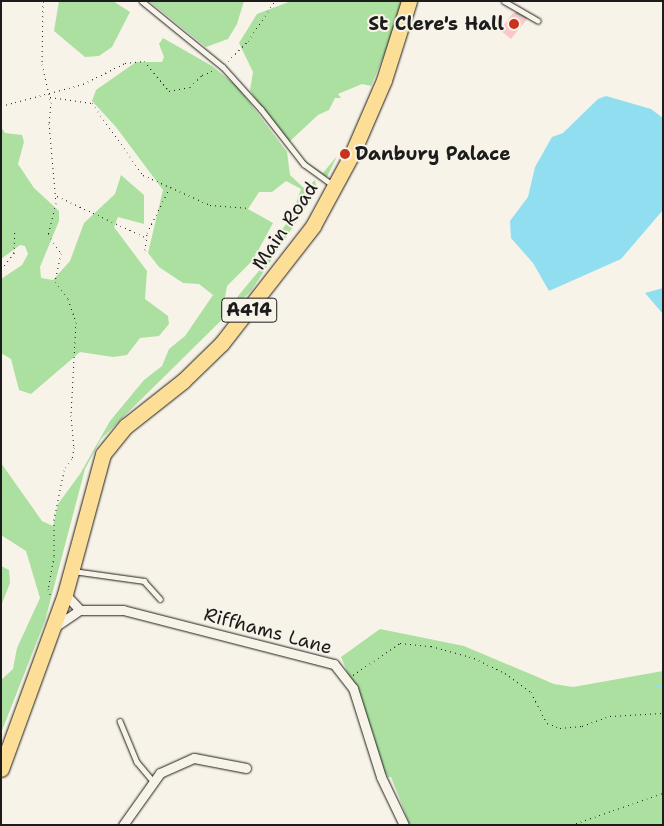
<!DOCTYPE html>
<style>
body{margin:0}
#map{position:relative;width:664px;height:826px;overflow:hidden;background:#f7f3e8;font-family:"Shantell Sans",sans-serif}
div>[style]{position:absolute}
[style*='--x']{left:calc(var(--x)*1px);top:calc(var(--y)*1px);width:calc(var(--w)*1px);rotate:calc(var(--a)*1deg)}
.green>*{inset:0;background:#ace0a1}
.water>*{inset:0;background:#90deef}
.shadow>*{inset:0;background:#0003}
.stream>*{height:2.5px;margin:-1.25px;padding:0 1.25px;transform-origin:1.25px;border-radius:1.25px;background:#90deef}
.building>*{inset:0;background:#fac9c7}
.path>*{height:1px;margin-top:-0.5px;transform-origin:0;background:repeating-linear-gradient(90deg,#1c1c1c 0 1px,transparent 0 5px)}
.roads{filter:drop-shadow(0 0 1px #1c1c1c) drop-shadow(0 0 1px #1c1c1c)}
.service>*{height:4.5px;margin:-2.25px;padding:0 2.25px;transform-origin:2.25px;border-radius:2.25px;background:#f7f3e8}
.minor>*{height:9px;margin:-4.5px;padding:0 4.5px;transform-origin:4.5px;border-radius:4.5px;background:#f7f3e8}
.primary>*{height:15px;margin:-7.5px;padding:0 7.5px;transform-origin:7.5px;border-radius:7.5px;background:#fcde96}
.dots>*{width:14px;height:14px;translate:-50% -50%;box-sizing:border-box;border:2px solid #f7f3e8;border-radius:50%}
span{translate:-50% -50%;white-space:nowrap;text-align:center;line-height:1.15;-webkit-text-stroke:4px #f7f3e8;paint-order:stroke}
.shield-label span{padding:1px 4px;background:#f7f3e8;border:1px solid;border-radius:4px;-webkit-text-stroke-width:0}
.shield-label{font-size:18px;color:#1c1c1c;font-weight:700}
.poi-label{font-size:19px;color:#1c1c1c;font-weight:700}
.right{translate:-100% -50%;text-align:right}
.left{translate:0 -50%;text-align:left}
.street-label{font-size:19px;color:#1c1c1c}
.frame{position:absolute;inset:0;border:2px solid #1c1c1c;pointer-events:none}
</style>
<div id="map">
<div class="green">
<i style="clip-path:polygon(59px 1px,113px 1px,130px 12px,112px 47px,99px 56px,85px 57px,54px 31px)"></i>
<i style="clip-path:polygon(149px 1px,244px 1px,237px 24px,228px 39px,206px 47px)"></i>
<i style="clip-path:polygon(291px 1px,402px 1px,395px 29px,371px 86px,362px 84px,338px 94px,341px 98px,335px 98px,329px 110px,318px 115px,289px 142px,306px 162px,323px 173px,337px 156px,327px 177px,314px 172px,285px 141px,254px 97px,250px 90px,253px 72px,239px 43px,257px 14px)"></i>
<i style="clip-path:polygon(evenodd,163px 38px,212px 66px,238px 87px,287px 152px,290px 175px,305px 189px,315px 180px,317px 190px,251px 291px,101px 439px,85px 469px,45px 621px,1px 733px,1px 680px,13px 669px,17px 648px,40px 598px,26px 551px,1px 535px,1px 463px,42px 521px,53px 526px,58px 504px,80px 474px,110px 421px,144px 380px,162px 366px,169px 349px,185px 336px,213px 295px,199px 284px,183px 283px,159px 267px,148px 253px,163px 190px,116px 127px,92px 101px,96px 90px,136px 62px,162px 62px,164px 57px,159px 44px,163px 38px,286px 181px,301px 189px,291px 218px,275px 238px,262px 267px,234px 301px,224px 303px,227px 286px,253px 260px,273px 223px,248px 209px,259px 192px,272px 192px,286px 181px)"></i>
<i style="clip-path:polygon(1px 127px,5px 133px,22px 135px,24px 142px,18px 164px,34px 188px,59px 211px,59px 221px,40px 267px,41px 278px,53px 280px,70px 261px,84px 223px,115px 194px,121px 175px,144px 195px,144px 224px,118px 217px,114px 227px,147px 271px,145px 299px,168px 316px,169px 324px,159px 336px,140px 338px,127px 355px,113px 357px,80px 352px,31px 394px,19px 390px,11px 359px,1px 353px,1px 279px,22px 265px,28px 254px,25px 246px,20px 245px,1px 259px)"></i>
<i style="clip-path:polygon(1px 566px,9px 570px,10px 583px,1px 606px)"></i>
<i style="clip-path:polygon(380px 629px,464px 646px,554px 684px,573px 687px,663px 671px,663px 825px,410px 825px,391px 777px,388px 777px,380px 764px,374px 736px,341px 657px)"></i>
</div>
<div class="water">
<i style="clip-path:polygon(606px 96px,651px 109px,663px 118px,663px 210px,621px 259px,549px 291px,533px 263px,511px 238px,510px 221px,528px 197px,535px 167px,552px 137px,563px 133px,598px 99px)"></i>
<i style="clip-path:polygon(663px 288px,663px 314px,645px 293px)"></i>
</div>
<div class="shadow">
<i style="clip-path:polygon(519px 9px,531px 14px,516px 32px,514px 14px)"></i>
</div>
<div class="stream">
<i style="--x:657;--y:686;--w:6;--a:0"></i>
</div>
<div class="building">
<i style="clip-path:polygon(513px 13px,527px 19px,511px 39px,500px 30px)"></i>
</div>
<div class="path">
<i style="--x:43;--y:1;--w:63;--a:90.9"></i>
<i style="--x:42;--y:64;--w:39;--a:77"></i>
<i style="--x:51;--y:102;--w:21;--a:95"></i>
<i style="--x:49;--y:123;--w:80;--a:85"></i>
<i style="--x:56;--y:203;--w:32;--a:104"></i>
<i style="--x:48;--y:234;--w:23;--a:56"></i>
<i style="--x:61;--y:253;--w:30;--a:102"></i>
<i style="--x:55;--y:282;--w:21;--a:53"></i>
<i style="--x:68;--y:299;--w:24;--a:71"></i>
<i style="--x:76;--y:322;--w:93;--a:93.1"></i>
<i style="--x:71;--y:415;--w:32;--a:85"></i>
<i style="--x:74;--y:447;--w:12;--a:99"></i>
<i style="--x:72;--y:459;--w:14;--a:126"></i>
<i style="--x:64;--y:470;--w:51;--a:101.3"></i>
<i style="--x:54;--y:520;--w:36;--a:90"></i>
<i style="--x:54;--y:556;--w:34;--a:100"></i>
<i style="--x:48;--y:589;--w:9;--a:69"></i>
<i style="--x:228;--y:61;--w:28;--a:-45"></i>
<i style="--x:248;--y:41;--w:48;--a:-56"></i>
<i style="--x:50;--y:97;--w:42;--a:8.1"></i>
<i style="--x:92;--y:103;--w:88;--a:54.7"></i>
<i style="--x:143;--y:175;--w:73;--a:24.1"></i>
<i style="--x:210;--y:205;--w:40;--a:4.3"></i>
<i style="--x:1;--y:106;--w:85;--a:-15"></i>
<i style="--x:83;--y:84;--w:47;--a:-26.6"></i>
<i style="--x:125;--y:63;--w:19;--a:-6"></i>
<i style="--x:144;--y:61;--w:39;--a:50"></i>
<i style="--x:169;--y:91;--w:21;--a:-11"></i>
<i style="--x:190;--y:87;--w:17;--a:-45"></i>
<i style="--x:202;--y:75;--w:14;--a:-21"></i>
<i style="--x:57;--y:196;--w:99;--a:25"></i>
<i style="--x:145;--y:250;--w:17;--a:-83"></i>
<i style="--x:147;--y:233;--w:49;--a:-63.4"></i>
<i style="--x:1;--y:269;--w:21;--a:-51"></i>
<i style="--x:14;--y:253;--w:24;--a:-88"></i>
<i style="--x:1;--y:366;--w:3;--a:-45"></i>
<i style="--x:353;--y:675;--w:57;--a:-34.2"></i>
<i style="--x:400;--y:643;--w:31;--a:6"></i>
<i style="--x:431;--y:646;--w:45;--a:15.6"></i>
<i style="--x:474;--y:658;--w:34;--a:26"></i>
<i style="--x:505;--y:673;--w:32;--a:36"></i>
<i style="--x:531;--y:692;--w:35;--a:63"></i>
<i style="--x:547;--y:723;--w:14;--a:21"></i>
<i style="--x:560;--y:728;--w:22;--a:-5"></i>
<i style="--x:582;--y:726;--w:30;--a:-20"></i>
<i style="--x:610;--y:716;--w:53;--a:-3.2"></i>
<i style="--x:571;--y:825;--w:97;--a:-19.2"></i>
</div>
<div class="roads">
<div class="service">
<i style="--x:142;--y:1;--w:104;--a:39.2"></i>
<i style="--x:223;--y:67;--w:57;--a:47.9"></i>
<i style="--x:261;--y:109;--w:70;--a:52"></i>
<i style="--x:304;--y:164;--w:34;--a:36"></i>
<i style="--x:504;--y:1;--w:39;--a:30"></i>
<i style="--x:73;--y:571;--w:72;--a:8"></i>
<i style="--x:144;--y:581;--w:24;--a:48"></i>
<i style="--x:120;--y:721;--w:44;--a:67.5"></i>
<i style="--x:137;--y:762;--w:25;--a:50"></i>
</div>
<div class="minor">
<i style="--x:65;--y:594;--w:22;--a:47"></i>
<i style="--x:53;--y:628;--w:32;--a:-34"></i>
<i style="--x:80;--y:610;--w:43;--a:0"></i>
<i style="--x:123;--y:610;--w:218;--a:14.4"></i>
<i style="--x:334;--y:664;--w:31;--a:52"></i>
<i style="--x:353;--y:688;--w:93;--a:72.5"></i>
<i style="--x:381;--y:777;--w:53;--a:64.4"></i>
<i style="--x:123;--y:825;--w:64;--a:-54.6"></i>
<i style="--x:160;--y:773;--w:37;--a:-24"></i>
<i style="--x:194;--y:758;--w:53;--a:10.9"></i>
</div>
<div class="primary">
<i style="--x:1;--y:769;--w:186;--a:-69.9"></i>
<i style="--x:65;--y:594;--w:145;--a:-74.8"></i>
<i style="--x:103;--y:454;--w:36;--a:-51"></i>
<i style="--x:126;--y:426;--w:73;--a:-38.3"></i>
<i style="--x:183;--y:381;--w:54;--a:-44.3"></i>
<i style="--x:222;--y:343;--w:148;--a:-52.1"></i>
<i style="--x:313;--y:226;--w:82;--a:-61.6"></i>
<i style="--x:352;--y:154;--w:81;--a:-66.6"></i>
<i style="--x:384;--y:80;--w:83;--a:-72.4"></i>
</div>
</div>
<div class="dots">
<i style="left:514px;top:24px;background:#c8321e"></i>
<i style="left:345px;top:154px;background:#c8321e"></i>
</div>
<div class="shield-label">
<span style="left:249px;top:310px">A414</span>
</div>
<div class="poi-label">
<span class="right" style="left:504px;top:24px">St Clere's Hall</span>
<span class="left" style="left:355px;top:154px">Danbury Palace</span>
</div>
<div class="street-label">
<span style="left:285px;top:226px;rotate:-56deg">Main Road</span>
<span style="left:268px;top:631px;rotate:15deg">Riffhams Lane</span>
</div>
<div class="frame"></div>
</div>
